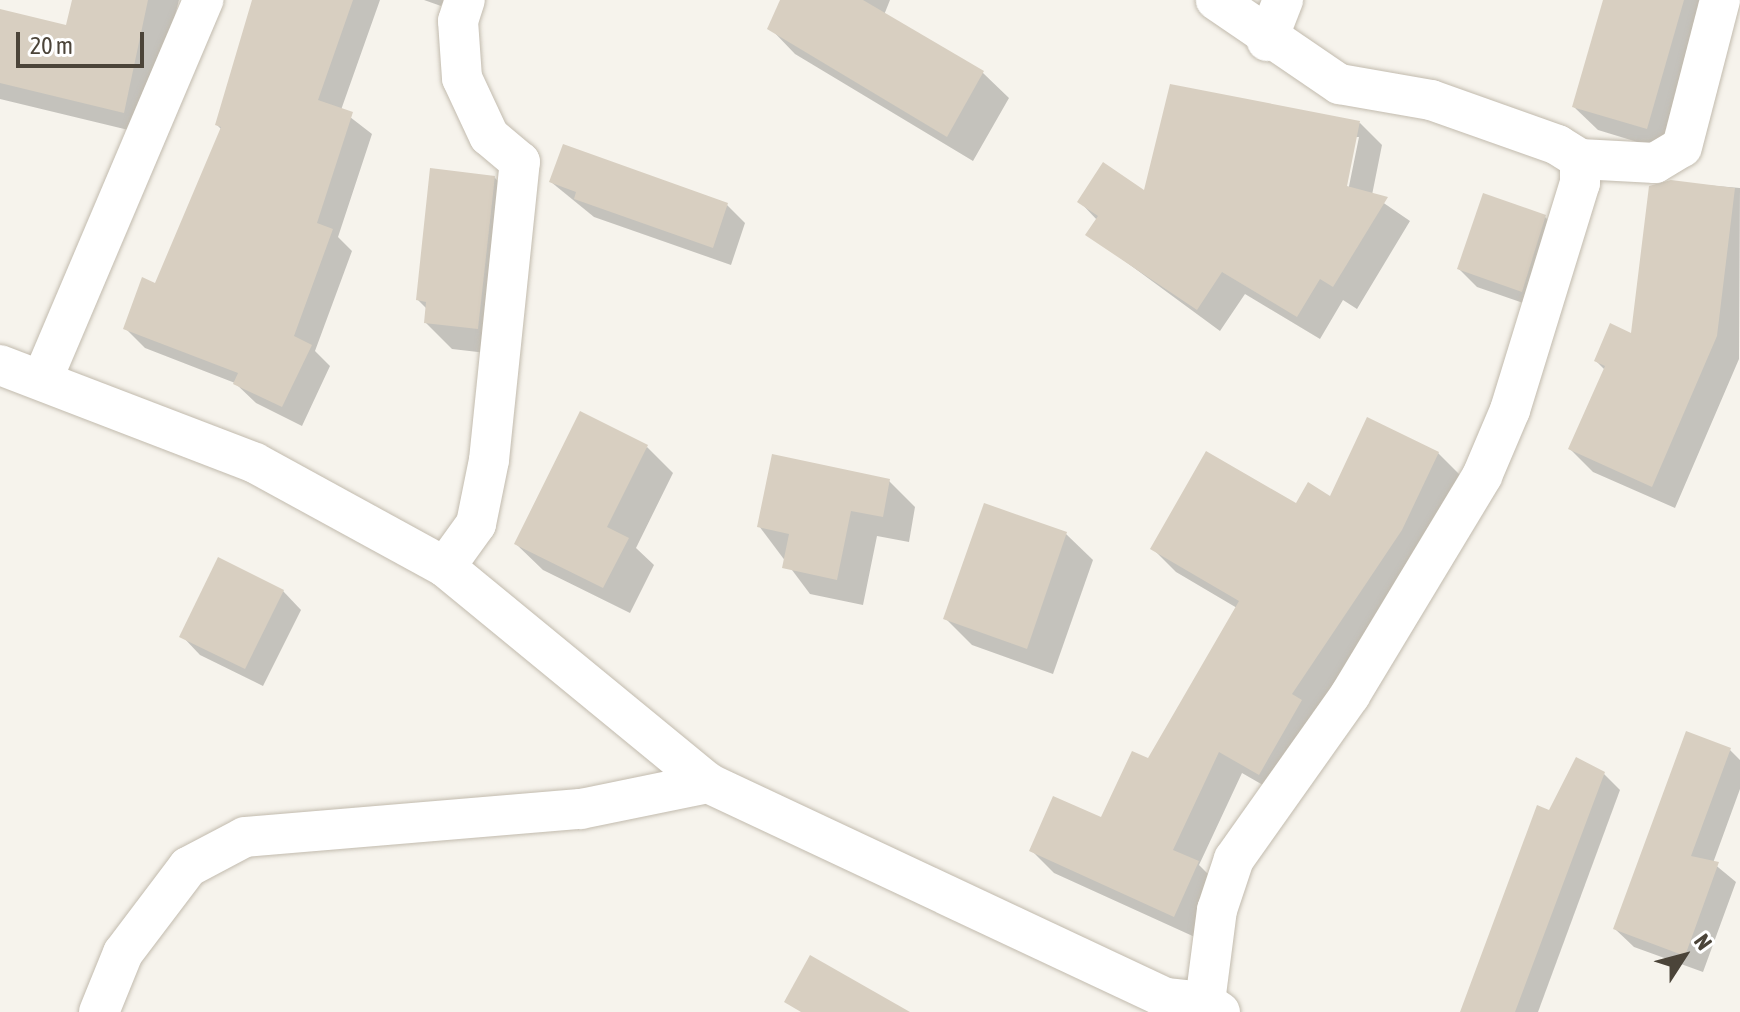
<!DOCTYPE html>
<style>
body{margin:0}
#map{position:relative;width:1740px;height:1012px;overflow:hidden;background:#f6f3ec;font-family:"Asap Condensed",sans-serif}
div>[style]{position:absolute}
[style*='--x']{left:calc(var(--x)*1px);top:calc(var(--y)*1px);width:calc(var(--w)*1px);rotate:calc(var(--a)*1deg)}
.shadow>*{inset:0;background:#0003}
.building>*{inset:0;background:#d8cfc1}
.roads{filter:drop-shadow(0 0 2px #c2bbae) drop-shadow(0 0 2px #c2bbae)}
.minor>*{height:40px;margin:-20px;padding:0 20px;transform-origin:20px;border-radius:20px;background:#fff}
span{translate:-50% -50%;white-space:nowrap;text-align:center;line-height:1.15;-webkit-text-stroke:8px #fff;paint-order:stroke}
.north{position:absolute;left:1644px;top:916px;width:80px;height:80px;-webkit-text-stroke:6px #fff;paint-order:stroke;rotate:54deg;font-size:22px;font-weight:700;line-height:32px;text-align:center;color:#4b4439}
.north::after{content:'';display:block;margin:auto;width:28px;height:36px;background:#4b4439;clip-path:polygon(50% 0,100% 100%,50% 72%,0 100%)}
.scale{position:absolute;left:16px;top:32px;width:128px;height:36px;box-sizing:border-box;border:4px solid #4b4439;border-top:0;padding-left:10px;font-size:24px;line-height:28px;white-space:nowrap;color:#4b4439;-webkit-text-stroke:6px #fff;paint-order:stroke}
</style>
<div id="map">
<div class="shadow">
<i style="clip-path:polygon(74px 0,179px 0,145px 134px,0 99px,0 11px,67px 27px)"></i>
<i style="clip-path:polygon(254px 0,380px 0,341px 110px,372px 134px,338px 237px,352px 251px,315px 351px,330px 366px,302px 426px,256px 403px,235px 383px,145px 348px,125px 328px,156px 285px,222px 130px,217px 125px)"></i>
<i style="clip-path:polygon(424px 0,444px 0,441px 6px)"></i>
<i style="clip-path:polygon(782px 0,890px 0,884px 15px,983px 73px,1009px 98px,973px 161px,795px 54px,770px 28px)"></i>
<i style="clip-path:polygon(1605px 0,1713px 0,1670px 152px,1598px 130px,1574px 107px)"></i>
<i style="clip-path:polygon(evenodd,1360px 123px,1382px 145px,1372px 195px,1410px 221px,1357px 309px,1343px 300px,1320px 339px,1245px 294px,1220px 331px,1088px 234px,1097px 220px,1080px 202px,1145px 193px,1360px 123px,1355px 137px,1359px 137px,1347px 196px,1344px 195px,1355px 137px)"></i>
<i style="clip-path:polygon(494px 177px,520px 204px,504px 355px,452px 349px,426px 323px,427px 309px,418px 300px)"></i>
<i style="clip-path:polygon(551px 182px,727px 205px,745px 223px,731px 265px,594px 217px)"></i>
<i style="clip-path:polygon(1671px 182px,1740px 188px,1739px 359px,1675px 508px,1593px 472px,1570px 449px,1605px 370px,1596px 361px,1633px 336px)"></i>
<i style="clip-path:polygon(1545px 217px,1563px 235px,1540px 309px,1477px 287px,1459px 269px)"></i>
<i style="clip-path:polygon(647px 447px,673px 473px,636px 548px,654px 565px,630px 613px,543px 570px,516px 544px)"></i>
<i style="clip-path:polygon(1438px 453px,1461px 476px,1282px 796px,1242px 773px,1199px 865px,1220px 886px,1197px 938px,1054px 873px,1031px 850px,1102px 820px,1148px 761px,1237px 608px,1176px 572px,1153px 549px,1330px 498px)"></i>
<i style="clip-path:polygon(889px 481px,915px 507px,909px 542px,877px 536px,863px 605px,810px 594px,759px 526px)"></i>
<i style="clip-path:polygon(1066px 534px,1093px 560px,1053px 674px,972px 645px,946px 619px)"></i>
<i style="clip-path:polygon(283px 591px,301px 610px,263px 686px,200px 655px,182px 636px)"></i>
<i style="clip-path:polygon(1730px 750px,1740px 760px,1740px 789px,1713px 863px,1736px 882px,1703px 972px,1634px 947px,1615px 929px)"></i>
<i style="clip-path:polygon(1603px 773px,1620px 790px,1538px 1012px,1462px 1012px,1550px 813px)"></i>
</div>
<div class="building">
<i style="clip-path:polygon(72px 0,148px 0,124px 113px,0 83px,0 9px,66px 25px)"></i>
<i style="clip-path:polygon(252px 0,353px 0,318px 100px,353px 112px,317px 223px,333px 229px,294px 336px,312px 345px,282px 407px,233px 384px,238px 373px,123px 329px,142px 277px,155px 283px,221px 127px,215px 125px)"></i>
<i style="clip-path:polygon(780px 0,863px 0,984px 71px,947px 137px,767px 29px)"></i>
<i style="clip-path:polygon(1603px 0,1684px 0,1647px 129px,1572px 107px)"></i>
<i style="clip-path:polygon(1170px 84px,1360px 121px,1347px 186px,1388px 197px,1333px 287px,1320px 279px,1297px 317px,1222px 272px,1197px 310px,1085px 235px,1098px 216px,1077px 202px,1103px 162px,1144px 190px)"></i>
<i style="clip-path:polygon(563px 144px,728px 203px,713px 248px,574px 199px,576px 192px,549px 182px)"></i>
<i style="clip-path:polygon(430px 168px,495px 176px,478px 329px,424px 323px,426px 302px,416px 300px)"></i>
<i style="clip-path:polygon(1671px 180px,1735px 188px,1717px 336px,1652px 487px,1568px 449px,1605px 366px,1594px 361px,1610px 323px,1631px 333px,1649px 186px)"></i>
<i style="clip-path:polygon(1483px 193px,1546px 215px,1522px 292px,1457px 269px)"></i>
<i style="clip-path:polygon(580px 411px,648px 445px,607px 527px,629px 538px,603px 588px,514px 544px)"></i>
<i style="clip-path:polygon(1367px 417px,1439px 452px,1402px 530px,1292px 694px,1302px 700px,1259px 775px,1219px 752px,1173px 850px,1199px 861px,1174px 917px,1029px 851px,1053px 796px,1101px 817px,1132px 751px,1148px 758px,1239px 601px,1150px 549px,1206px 451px,1296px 503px,1308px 482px,1330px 496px)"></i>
<i style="clip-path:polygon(772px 454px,890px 479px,883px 517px,851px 511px,837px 580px,782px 568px,789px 534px,757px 527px)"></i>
<i style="clip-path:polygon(984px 503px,1067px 532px,1027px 649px,943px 619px)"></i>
<i style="clip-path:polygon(218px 557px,284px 590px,245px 669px,179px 637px)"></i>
<i style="clip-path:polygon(1686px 731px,1731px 748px,1691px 856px,1719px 862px,1685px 956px,1613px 929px)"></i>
<i style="clip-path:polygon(1576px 757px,1605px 772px,1515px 1012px,1460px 1012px,1537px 805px,1549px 810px)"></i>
<i style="clip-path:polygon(810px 955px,910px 1012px,801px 1012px,784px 1002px)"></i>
</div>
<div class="roads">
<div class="minor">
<i style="--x:1267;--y:41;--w:44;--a:-68.7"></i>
<i style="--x:1580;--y:159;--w:75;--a:3.1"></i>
<i style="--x:1655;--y:163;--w:31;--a:-31"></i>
<i style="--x:1682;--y:147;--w:152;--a:-75.5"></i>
<i style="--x:0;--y:365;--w:273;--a:21"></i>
<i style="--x:255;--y:463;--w:217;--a:28.7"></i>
<i style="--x:445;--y:567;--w:340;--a:39.4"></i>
<i style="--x:708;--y:783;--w:506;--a:25.15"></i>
<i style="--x:1166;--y:998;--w:39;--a:6"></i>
<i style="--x:1205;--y:1002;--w:18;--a:34"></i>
<i style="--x:42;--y:380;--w:413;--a:-67"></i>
<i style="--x:445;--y:567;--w:53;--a:-54.2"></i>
<i style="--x:476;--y:524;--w:65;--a:-78.5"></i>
<i style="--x:489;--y:460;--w:300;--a:-84.1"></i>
<i style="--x:520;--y:162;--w:40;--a:-140"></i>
<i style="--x:489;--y:136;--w:64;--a:-115"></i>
<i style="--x:462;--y:78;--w:57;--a:-94"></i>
<i style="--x:458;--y:21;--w:22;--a:-72"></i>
<i style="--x:1205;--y:1002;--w:93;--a:-82.6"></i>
<i style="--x:1217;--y:910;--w:54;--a:-71.6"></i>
<i style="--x:1234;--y:859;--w:201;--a:-54.7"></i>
<i style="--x:1350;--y:695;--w:256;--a:-58.9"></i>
<i style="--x:1482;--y:476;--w:72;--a:-67"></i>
<i style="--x:1510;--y:410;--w:238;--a:-72.9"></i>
<i style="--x:1580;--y:183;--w:24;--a:-90"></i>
<i style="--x:1580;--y:159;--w:26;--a:-148"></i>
<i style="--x:1558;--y:145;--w:135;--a:-160.5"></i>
<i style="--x:1431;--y:100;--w:93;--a:-170.1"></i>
<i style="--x:1339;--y:84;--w:149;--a:-145.7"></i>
<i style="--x:99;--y:1012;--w:64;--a:-67.9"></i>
<i style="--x:123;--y:953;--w:108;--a:-52.9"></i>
<i style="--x:188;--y:867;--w:64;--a:-27.8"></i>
<i style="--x:245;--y:837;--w:337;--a:-4.8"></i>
<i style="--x:581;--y:809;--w:130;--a:-11.6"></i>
</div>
</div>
<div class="north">N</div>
<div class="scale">20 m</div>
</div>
